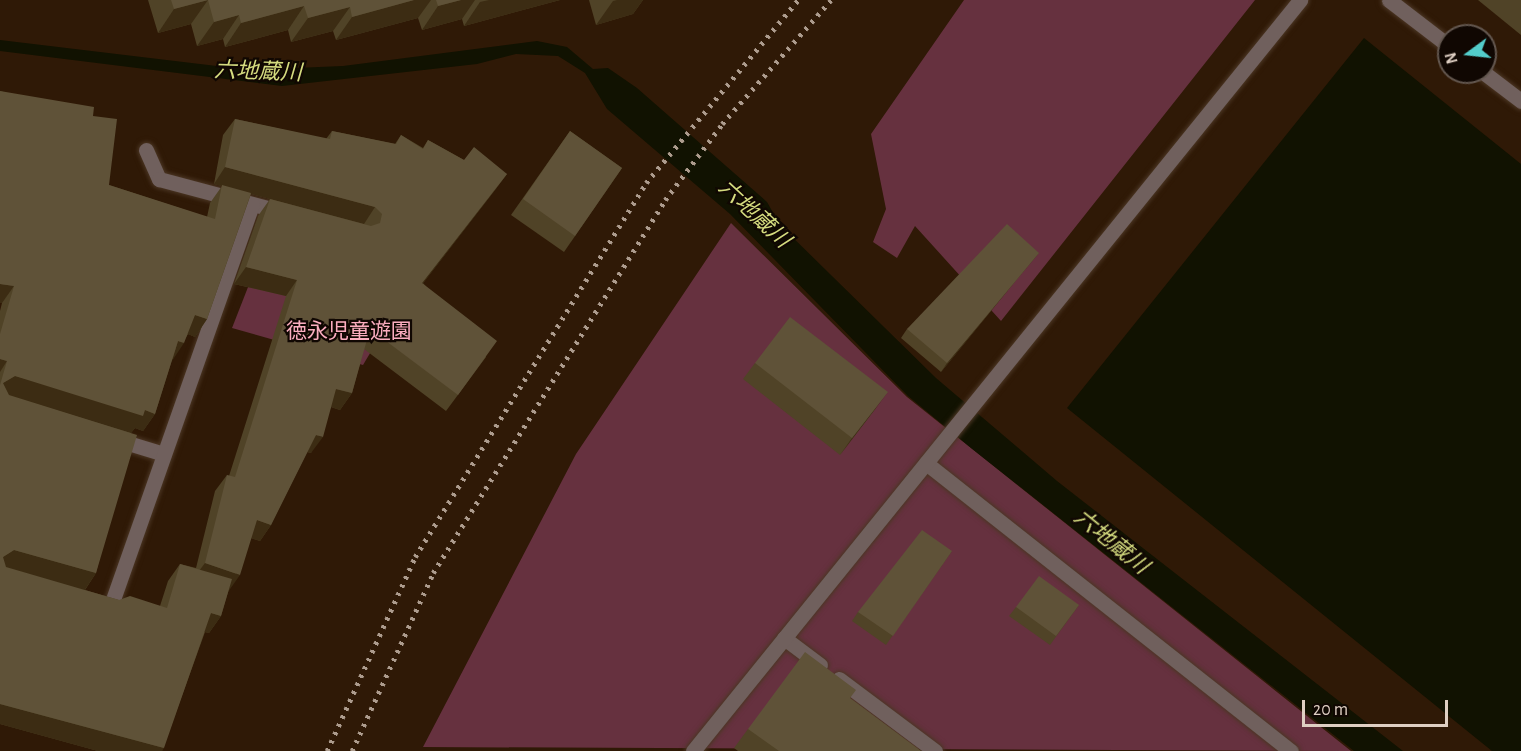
<!DOCTYPE html>
<meta charset="utf-8">
<style>
body{margin:0}
#map{position:relative;width:1521px;height:751px;overflow:hidden;background:#2f1906;font-family:"Alegreya Sans","Noto Sans JP",sans-serif}
div>[style]{position:absolute}
[style*='--x']{left:calc(var(--x)*1px);top:calc(var(--y)*1px);width:calc(var(--w)*1px);rotate:calc(var(--a)*1deg)}
.green>*{inset:0;background:#66313f}
.water>*{inset:0;background:#111201}
.roads{filter:drop-shadow(0 0 2px #4b3624) drop-shadow(0 0 2px #4b3624)}
.minor>*{height:15px;margin:-7.5px;padding:0 7.5px;transform-origin:7.5px;border-radius:7.5px;background:#70605d}
.rail>*{height:4.5px;margin-top:-2.25px;transform-origin:0;background:repeating-linear-gradient(90deg,#ad9c8e 0 3px,transparent 0 9px)}
.wall>*{inset:0;background:#504327}
.shaded-wall>*{inset:0;background:#3c2c13}
.building>*{inset:0;background:#5f5238}
span{translate:-50% -50%;white-space:nowrap;text-align:center;line-height:1.15;-webkit-text-stroke:4.5px #100702;paint-order:stroke}
.park-label{font-size:21px;color:#fbadbf}
.water-label{font-size:22px;color:#d5dc7f;font-style:italic}
.north{position:absolute;left:1437px;top:24px;width:60px;height:60px;box-sizing:border-box;background:#100702;border:2px solid #63574f;border-radius:50%;rotate:255deg;font-size:16px;font-weight:700;line-height:24px;text-align:center;color:#dfcfc3}
.north::after{content:'';display:block;margin:auto;width:21px;height:27px;background:#53cdcb;clip-path:polygon(50% 0,100% 100%,50% 72%,0 100%)}
.scale{position:absolute;left:1302px;top:700px;width:146px;height:27px;box-sizing:border-box;border:3px solid #dfcfc3;border-top:0;padding-left:8px;font-size:18px;line-height:21px;white-space:nowrap;color:#dfcfc3;-webkit-text-stroke:4px #100702;paint-order:stroke}
</style>
<div id="map">
<div class="green">
<i style="clip-path:polygon(964px 0,1255px 0,1001px 321px,915px 226px,897px 258px,873px 242px,886px 209px,871px 134px)"></i>
<i style="clip-path:polygon(731px 223px,907px 397px,1351px 751px,423px 747px,576px 454px)"></i>
<i style="clip-path:polygon(250px 282px,394px 313px,363px 365px,232px 328px)"></i>
</div>
<div class="water">
<i style="clip-path:polygon(1364px 38px,1521px 164px,1521px 751px,1492px 751px,1067px 408px)"></i>
<i style="clip-path:polygon(0 40px,250px 70px,343px 66px,537px 41px,567px 47px,593px 69px,608px 68px,637px 88px,767px 202px,780px 225px,936px 378px,1057px 481px,1403px 751px,1354px 751px,971px 448px,908px 396px,730px 214px,607px 109px,585px 73px,558px 56px,516px 54px,477px 64px,282px 86px,0 51px)"></i>
</div>
<div class="roads">
<div class="minor">
<i style="--x:1389;--y:0;--w:76;--a:37.5"></i>
<i style="--x:1483;--y:72;--w:48;--a:37.3"></i>
<i style="--x:146;--y:150;--w:32;--a:66"></i>
<i style="--x:159;--y:179;--w:128;--a:14.9"></i>
<i style="--x:115;--y:439;--w:51;--a:17"></i>
<i style="--x:926;--y:463;--w:465;--a:38.3"></i>
<i style="--x:101;--y:606;--w:9;--a:13"></i>
<i style="--x:110;--y:608;--w:428;--a:-70.6"></i>
<i style="--x:784;--y:638;--w:45;--a:36.9"></i>
<i style="--x:839;--y:679;--w:120;--a:36.9"></i>
<i style="--x:693;--y:751;--w:966;--a:-51.05"></i>
</div>
</div>
<div class="rail">
<i style="--x:327;--y:751;--w:213;--a:-65.6"></i>
<i style="--x:415;--y:557;--w:440;--a:-58.3"></i>
<i style="--x:646;--y:183;--w:238;--a:-50.3"></i>
<i style="--x:352;--y:751;--w:196;--a:-65.5"></i>
<i style="--x:433;--y:573;--w:439;--a:-58.1"></i>
<i style="--x:665;--y:200;--w:95;--a:-53.1"></i>
<i style="--x:722;--y:124;--w:165;--a:-48.7"></i>
</div>
<div class="wall">
<i style="clip-path:polygon(148px 0,560px 0,464px 26px,462px 19px,422px 30px,418px 18px,336px 40px,333px 31px,291px 42px,288px 30px,225px 47px,223px 39px,197px 46px,191px 24px,158px 33px)"></i>
<i style="clip-path:polygon(589px 0,643px 0,633px 14px,596px 25px)"></i>
<i style="clip-path:polygon(1478px 0,1521px 0,1521px 35px)"></i>
<i style="clip-path:polygon(evenodd,0 91px,93px 116px,109px 185px,207px 217px,210px 203px,222px 186px,214px 184px,223px 135px,235px 119px,326px 139px,332px 131px,395px 144px,401px 135px,423px 148px,428px 140px,464px 160px,507px 174px,495px 190px,423px 283px,486px 357px,446px 411px,364px 349px,352px 393px,340px 410px,331px 407px,311px 453px,307px 452px,271px 525px,260px 541px,251px 538px,228px 592px,221px 616px,209px 633px,205px 632px,162px 751px,98px 751px,0 724px,0 311px,2px 303px,0 303px,0 91px,251px 194px,364px 224px,270px 199px,258px 216px,234px 284px,286px 296px,229px 476px,227px 475px,215px 491px,196px 568px,180px 564px,168px 581px,160px 606px,119px 600px,85px 590px,96px 573px,131px 433px,135px 428px,143px 431px,155px 414px,172px 360px,188px 334px,195px 337px,207px 319px,251px 194px)"></i>
<i style="clip-path:polygon(570px 131px,622px 168px,564px 252px,511px 215px)"></i>
<i style="clip-path:polygon(1039px 253px,1032px 261px,941px 372px,901px 338px,907px 329px)"></i>
<i style="clip-path:polygon(755px 363px,876px 408px,840px 455px,743px 379px)"></i>
<i style="clip-path:polygon(952px 551px,886px 645px,852px 621px,858px 612px)"></i>
<i style="clip-path:polygon(1079px 605px,1050px 645px,1009px 616px,1016px 607px)"></i>
<i style="clip-path:polygon(850px 698px,921px 751px,738px 751px,734px 748px,748px 729px)"></i>
</div>
<div class="shaded-wall">
<i style="clip-path:polygon(208px 0,191px 24px,158px 33px,174px 9px)"></i>
<i style="clip-path:polygon(414px 0,431px 0,418px 18px,336px 40px,352px 17px)"></i>
<i style="clip-path:polygon(461px 0,475px 0,462px 19px,422px 30px,438px 6px)"></i>
<i style="clip-path:polygon(489px 0,560px 0,464px 26px,480px 2px)"></i>
<i style="clip-path:polygon(617px 0,643px 0,633px 14px,596px 25px,613px 1px)"></i>
<i style="clip-path:polygon(304px 6px,288px 30px,225px 47px,241px 23px)"></i>
<i style="clip-path:polygon(350px 7px,333px 31px,291px 42px,308px 18px)"></i>
<i style="clip-path:polygon(239px 15px,223px 39px,197px 46px,214px 22px)"></i>
<i style="clip-path:polygon(225px 167px,375px 207px,364px 224px,214px 184px)"></i>
<i style="clip-path:polygon(507px 174px,495px 190px,411px 299px,422px 283px)"></i>
<i style="clip-path:polygon(1039px 253px,1032px 261px,941px 372px,947px 363px)"></i>
<i style="clip-path:polygon(246px 267px,297px 280px,286px 296px,234px 284px)"></i>
<i style="clip-path:polygon(0 284px,14px 286px,2px 303px,0 303px)"></i>
<i style="clip-path:polygon(195px 315px,207px 319px,195px 337px,183px 332px)"></i>
<i style="clip-path:polygon(178px 341px,184px 343px,172px 361px)"></i>
<i style="clip-path:polygon(0 359px,7px 361px,0 372px)"></i>
<i style="clip-path:polygon(15px 376px,145px 410px,155px 414px,143px 431px,135px 428px,131px 433px,3px 394px,3px 383px)"></i>
<i style="clip-path:polygon(336px 389px,352px 393px,340px 410px,325px 405px)"></i>
<i style="clip-path:polygon(888px 392px,876px 408px,840px 455px,852px 438px)"></i>
<i style="clip-path:polygon(316px 435px,323px 437px,311px 453px,304px 451px)"></i>
<i style="clip-path:polygon(257px 520px,271px 525px,260px 541px,245px 536px)"></i>
<i style="clip-path:polygon(14px 550px,96px 573px,84px 591px,0 569px,3px 557px)"></i>
<i style="clip-path:polygon(205px 563px,240px 575px,228px 592px,193px 579px)"></i>
<i style="clip-path:polygon(211px 613px,221px 616px,209px 633px,199px 631px)"></i>
<i style="clip-path:polygon(0 704px,164px 748px,162px 751px,98px 751px,0 724px)"></i>
</div>
<div class="building">
<i style="clip-path:polygon(171px 0,414px 0,352px 17px,350px 7px,308px 18px,304px 6px,241px 23px,239px 15px,214px 22px,208px 0,174px 9px)"></i>
<i style="clip-path:polygon(436px 0,461px 0,438px 6px)"></i>
<i style="clip-path:polygon(0 91px,94px 107px,93px 116px,117px 119px,109px 185px,215px 219px,222px 185px,251px 193px,207px 319px,195px 315px,184px 343px,178px 341px,155px 414px,145px 410px,143px 416px,15px 376px,3px 383px,9px 395px,137px 435px,96px 573px,14px 550px,3px 557px,6px 567px,119px 600px,130px 596px,167px 608px,180px 564px,232px 579px,221px 616px,211px 613px,164px 748px,0 704px,0 385px,7px 361px,0 359px,0 334px,14px 286px,0 284px)"></i>
<i style="clip-path:polygon(235px 119px,330px 139px,332px 131px,396px 144px,401px 135px,423px 149px,428px 140px,464px 160px,474px 147px,507px 174px,422px 283px,497px 341px,458px 395px,370px 329px,352px 393px,336px 389px,323px 437px,316px 435px,271px 525px,257px 520px,240px 575px,205px 563px,227px 475px,235px 477px,297px 280px,246px 267px,270px 199px,371px 226px,380px 223px,382px 214px,375px 207px,225px 167px)"></i>
<i style="clip-path:polygon(570px 131px,622px 168px,575px 236px,523px 199px)"></i>
<i style="clip-path:polygon(1007px 224px,1039px 253px,947px 363px,907px 329px)"></i>
<i style="clip-path:polygon(790px 317px,888px 392px,852px 438px,755px 363px)"></i>
<i style="clip-path:polygon(922px 530px,952px 551px,893px 636px,858px 612px)"></i>
<i style="clip-path:polygon(1039px 576px,1079px 605px,1056px 636px,1016px 607px)"></i>
<i style="clip-path:polygon(805px 652px,856px 690px,850px 698px,921px 751px,779px 751px,748px 729px)"></i>
</div>
<div class="park-label">
<span style="left:349px;top:332px">徳永児童遊園</span>
</div>
<div class="water-label">
<span style="left:258px;top:72px;rotate:2deg">六地蔵川</span>
<span style="left:754px;top:214px;rotate:43deg">六地蔵川</span>
<span style="left:1111px;top:542px;rotate:39deg">六地蔵川</span>
</div>
<div class="north">N</div>
<div class="scale">20 m</div>
</div>
